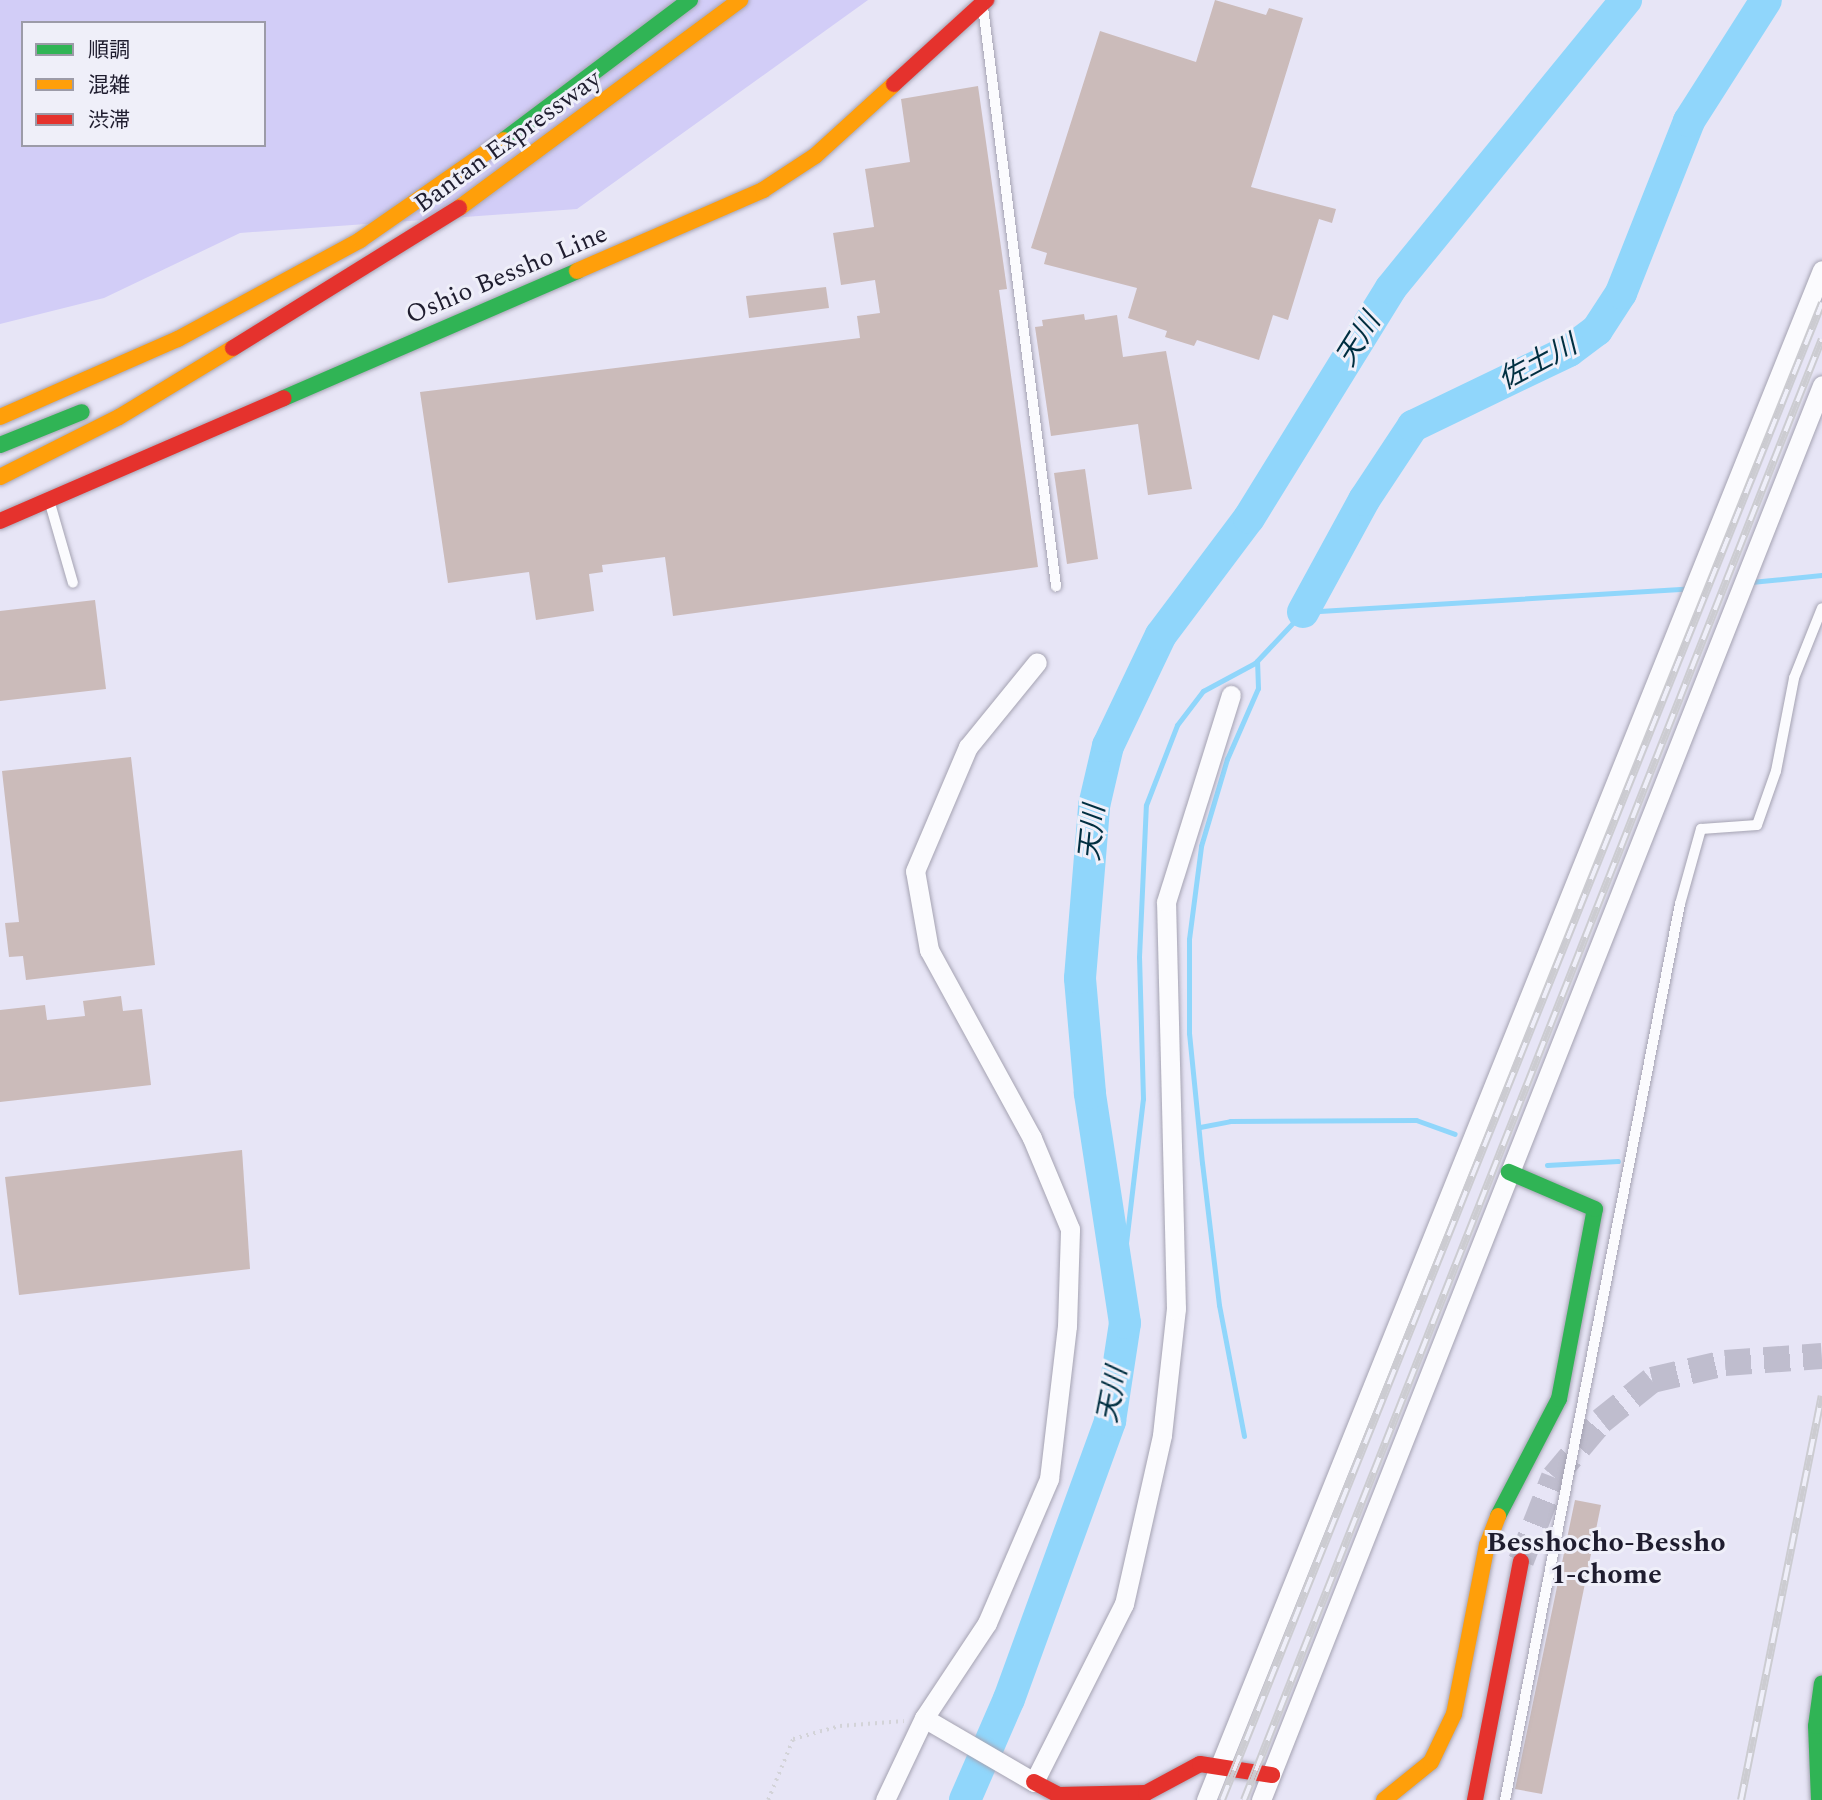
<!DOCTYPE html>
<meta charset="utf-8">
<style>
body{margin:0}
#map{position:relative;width:1822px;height:1800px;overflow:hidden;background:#e7e5f6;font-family:Spectral,"Noto Sans JP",serif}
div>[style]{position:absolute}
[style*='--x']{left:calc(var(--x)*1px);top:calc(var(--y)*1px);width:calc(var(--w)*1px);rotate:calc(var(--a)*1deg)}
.green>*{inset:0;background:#d2cdf7}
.stream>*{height:5px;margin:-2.5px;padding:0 2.5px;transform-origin:2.5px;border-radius:2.5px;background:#90d6fb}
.river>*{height:32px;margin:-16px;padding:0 16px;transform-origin:16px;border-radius:16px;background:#90d6fb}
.building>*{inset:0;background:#cbbbba}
.secondary-tunnel>*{height:26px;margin-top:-13px;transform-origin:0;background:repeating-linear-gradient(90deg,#bfbdce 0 26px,transparent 0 39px)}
.path>*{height:3.5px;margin-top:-1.75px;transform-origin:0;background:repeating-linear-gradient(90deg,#d3d3d8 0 2px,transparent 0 7px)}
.roads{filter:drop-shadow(0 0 2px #a5a3b2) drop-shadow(0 0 2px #a5a3b2)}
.lane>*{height:10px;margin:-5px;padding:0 5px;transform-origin:5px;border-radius:5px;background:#fbfbfe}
.street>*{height:19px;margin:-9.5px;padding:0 9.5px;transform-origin:9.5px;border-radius:9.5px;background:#fbfbfe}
.fast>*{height:16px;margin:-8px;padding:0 8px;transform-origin:8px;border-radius:8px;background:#30b455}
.slow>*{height:16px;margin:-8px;padding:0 8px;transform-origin:8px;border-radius:8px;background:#ff9f0a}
.jam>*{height:16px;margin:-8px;padding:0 8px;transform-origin:8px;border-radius:8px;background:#e5322d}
.rail>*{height:8px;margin-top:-4px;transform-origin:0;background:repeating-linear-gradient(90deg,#efeff9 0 16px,#ccccd1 0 32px);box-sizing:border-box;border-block:2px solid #ccccd1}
span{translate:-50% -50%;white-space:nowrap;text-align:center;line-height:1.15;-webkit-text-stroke:6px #efeff9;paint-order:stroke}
.street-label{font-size:26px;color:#1f1d2f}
.water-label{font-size:28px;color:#002f41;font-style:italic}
.neighbourhood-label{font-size:28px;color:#1f1d2f;font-weight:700}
.legend{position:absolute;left:21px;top:21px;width:245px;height:126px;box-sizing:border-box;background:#efeff9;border:2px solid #9c9ba8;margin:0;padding:9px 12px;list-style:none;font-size:21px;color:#1f1d2f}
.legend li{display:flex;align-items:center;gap:14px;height:35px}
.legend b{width:35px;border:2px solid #9c9ba8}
</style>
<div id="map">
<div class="green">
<i style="clip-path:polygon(evenodd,0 0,868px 0,577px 209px,240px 233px,104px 298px,0 324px,0 0,23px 23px,264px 23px,264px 145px,23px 145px,23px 23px)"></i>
</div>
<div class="stream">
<i style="--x:1751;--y:582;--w:71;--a:-5.6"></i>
<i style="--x:1200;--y:1127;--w:31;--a:-11"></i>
<i style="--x:1230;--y:1121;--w:186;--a:-0.3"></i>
<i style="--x:1416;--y:1120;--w:41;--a:19.7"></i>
<i style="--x:1547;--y:1165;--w:71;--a:-3.2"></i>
<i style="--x:1120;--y:1294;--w:196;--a:-83.3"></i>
<i style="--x:1143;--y:1099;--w:142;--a:-91.6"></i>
<i style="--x:1139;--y:957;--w:152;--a:-87.4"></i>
<i style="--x:1146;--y:805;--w:86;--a:-68.8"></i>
<i style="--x:1177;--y:725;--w:43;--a:-52.6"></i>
<i style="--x:1203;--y:691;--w:59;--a:-28.3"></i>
<i style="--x:1255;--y:663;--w:70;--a:-46.7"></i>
<i style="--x:1303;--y:612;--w:382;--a:-3.5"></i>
<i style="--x:1244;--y:1436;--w:133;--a:-100.8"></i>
<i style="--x:1219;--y:1305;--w:143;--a:-96.8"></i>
<i style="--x:1202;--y:1163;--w:131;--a:-95.7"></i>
<i style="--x:1189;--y:1033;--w:94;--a:-90"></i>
<i style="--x:1189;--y:939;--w:94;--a:-82.6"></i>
<i style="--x:1201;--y:846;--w:91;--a:-73.4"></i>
<i style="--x:1227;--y:759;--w:77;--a:-66.4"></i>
<i style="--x:1258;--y:688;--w:27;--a:-92"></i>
</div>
<div class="river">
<i style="--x:1303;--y:612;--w:128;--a:-61.4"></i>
<i style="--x:1364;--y:500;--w:89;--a:-56.5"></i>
<i style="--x:1413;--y:426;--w:173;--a:-25.7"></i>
<i style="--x:1569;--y:351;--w:35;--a:-37"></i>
<i style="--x:1597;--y:330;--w:44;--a:-57"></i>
<i style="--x:1621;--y:293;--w:185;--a:-68.4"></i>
<i style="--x:1689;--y:121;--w:143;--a:-57.5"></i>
<i style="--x:965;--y:1800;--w:110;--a:-66.5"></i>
<i style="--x:1009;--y:1699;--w:296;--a:-70"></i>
<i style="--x:1110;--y:1421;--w:99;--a:-81.3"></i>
<i style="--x:1125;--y:1323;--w:233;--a:-98.7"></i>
<i style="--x:1090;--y:1093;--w:115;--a:-95"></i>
<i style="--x:1080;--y:978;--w:173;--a:-85.3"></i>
<i style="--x:1094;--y:806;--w:62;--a:-76.9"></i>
<i style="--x:1108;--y:746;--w:123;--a:-64.5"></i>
<i style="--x:1161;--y:635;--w:146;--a:-53.1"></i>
<i style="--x:1249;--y:518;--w:270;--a:-58.3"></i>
<i style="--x:1391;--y:288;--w:372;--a:-50.8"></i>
</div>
<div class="building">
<i style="clip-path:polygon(1215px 0,1266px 15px,1269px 8px,1303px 18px,1251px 187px,1336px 209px,1332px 223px,1319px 219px,1288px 320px,1273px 315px,1259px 360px,1197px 340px,1194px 346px,1165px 337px,1167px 331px,1128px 318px,1137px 288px,1044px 264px,1047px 253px,1031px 248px,1100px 31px,1196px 62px)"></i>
<i style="clip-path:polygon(978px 86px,1007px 289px,999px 290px,1038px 567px,673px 616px,665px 557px,602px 565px,603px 572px,589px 574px,594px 611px,536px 620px,529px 572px,448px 583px,420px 392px,860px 338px,857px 316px,880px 313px,875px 280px,841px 285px,833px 233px,874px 227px,865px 169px,910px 162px,901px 99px)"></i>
<i style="clip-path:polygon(826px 287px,829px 308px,749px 318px,746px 296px)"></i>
<i style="clip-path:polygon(1084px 314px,1085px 320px,1117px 315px,1123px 357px,1166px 351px,1192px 489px,1148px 495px,1138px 424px,1051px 436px,1035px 327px,1043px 326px,1042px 320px)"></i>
<i style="clip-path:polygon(1085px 469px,1098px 559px,1067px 564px,1054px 473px)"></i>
<i style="clip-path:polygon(95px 600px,106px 689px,0 701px,0 611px)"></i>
<i style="clip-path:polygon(131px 757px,155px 965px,26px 980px,23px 956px,9px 957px,5px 923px,19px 922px,2px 771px)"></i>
<i style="clip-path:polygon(121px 996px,123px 1011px,142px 1009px,151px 1085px,0 1102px,0 1010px,45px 1005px,47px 1020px,85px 1016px,83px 1001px)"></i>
<i style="clip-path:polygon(242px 1150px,250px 1269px,19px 1295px,5px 1177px)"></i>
<i style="clip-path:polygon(1575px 1500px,1601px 1505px,1542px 1794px,1515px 1789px)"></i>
</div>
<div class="secondary-tunnel">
<i style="--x:1521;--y:1561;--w:90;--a:-68.6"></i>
<i style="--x:1554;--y:1477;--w:73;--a:-50"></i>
<i style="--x:1601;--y:1421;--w:65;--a:-38.8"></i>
<i style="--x:1652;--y:1380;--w:75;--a:-13.1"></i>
<i style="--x:1725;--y:1363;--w:97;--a:-4.1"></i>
</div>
<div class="path">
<i style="--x:768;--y:1800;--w:66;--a:-67.7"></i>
<i style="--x:793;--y:1739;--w:49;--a:-15.5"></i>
<i style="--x:840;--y:1726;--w:64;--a:-4.5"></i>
</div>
<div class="roads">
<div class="lane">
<i style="--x:983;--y:7;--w:584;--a:82.81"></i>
<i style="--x:49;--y:500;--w:86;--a:73.9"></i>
<i style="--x:1505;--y:1800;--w:913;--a:-78.95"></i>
<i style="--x:1680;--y:904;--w:78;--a:-74.4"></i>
<i style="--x:1701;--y:829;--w:56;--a:-4.1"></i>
<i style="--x:1757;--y:825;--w:57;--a:-70.6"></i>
<i style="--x:1776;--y:771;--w:95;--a:-79"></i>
<i style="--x:1794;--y:678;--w:75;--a:-68.2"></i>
</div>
<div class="street">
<i style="--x:924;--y:1718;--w:127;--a:30.2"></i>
<i style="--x:1034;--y:1782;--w:199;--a:-63.2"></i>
<i style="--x:1124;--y:1604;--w:173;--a:-77.3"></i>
<i style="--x:1162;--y:1435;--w:127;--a:-83.7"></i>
<i style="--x:1176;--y:1309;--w:407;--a:-91.4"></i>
<i style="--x:1166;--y:902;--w:217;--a:-72.6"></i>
<i style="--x:885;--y:1800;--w:91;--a:-64.6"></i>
<i style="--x:924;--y:1718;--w:114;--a:-56.4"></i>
<i style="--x:987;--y:1623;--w:157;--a:-66.7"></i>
<i style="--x:1049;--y:1479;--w:154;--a:-83.3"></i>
<i style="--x:1067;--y:1326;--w:97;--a:-88.2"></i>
<i style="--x:1070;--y:1229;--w:99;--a:-112.7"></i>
<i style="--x:1032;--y:1138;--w:214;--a:-118.7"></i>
<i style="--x:929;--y:950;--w:80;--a:-100"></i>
<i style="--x:915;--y:871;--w:135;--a:-66.9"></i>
<i style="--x:968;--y:747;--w:109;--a:-50.9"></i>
<i style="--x:1206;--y:1800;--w:1649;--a:-68.07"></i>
<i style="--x:1261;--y:1800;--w:1522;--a:-68.37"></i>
</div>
<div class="fast">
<i style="--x:504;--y:140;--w:233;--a:-37"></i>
<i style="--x:284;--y:398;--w:319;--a:-23.4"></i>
<i style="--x:0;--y:445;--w:88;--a:-21.9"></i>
<i style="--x:1498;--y:1516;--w:132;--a:-62.5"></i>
<i style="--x:1559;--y:1399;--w:193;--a:-79.3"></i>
<i style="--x:1595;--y:1209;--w:94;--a:-156.7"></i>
<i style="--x:1819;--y:1800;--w:74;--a:-92.3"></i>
<i style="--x:1816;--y:1726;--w:43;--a:-82.1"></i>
</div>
<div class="slow">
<i style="--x:459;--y:208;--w:350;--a:-36.5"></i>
<i style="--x:577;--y:271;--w:203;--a:-23.5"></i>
<i style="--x:763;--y:190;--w:62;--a:-33.2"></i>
<i style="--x:815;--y:156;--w:107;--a:-42.3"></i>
<i style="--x:0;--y:417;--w:194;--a:-23.7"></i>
<i style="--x:178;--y:339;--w:207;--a:-28.5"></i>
<i style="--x:360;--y:240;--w:175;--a:-34.8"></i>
<i style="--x:0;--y:477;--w:133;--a:-26.8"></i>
<i style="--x:119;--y:417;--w:133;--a:-31.2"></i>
<i style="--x:1384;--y:1800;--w:60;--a:-39"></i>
<i style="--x:1431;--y:1762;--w:53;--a:-64.4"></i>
<i style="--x:1454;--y:1714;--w:172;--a:-79"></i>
<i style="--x:1487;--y:1545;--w:31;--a:-69"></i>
</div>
<div class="jam">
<i style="--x:894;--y:84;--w:125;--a:-42.4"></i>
<i style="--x:233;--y:348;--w:266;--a:-31.8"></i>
<i style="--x:0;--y:521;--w:309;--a:-23.4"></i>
<i style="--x:1034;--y:1782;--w:27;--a:28"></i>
<i style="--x:1058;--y:1795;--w:88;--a:-1.3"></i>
<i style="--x:1146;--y:1793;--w:61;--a:-28.2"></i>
<i style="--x:1200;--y:1764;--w:73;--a:8.7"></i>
<i style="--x:1475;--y:1800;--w:243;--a:-79.1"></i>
</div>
</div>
<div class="rail">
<i style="--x:1222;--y:1800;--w:1613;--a:-68.16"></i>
<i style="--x:1244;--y:1800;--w:1571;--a:-68.42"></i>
<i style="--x:1741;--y:1800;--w:412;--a:-78.7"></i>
</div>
<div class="street-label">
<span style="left:508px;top:142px;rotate:-36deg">Bantan Expressway</span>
<span style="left:507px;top:275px;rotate:-23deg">Oshio Bessho Line</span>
</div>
<div class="water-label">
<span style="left:1359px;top:340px;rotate:-58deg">天川</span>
<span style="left:1538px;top:363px;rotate:-28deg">佐土川</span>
<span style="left:1093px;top:833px;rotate:-84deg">天川</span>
<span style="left:1113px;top:1395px;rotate:-79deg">天川</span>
</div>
<div class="neighbourhood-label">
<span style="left:1606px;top:1559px">Besshocho-Bessho<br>1-chome</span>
</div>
<ul class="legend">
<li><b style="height:9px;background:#30b455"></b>順調</li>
<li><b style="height:9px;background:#ff9f0a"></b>混雑</li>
<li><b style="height:9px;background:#e5322d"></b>渋滞</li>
</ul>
</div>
